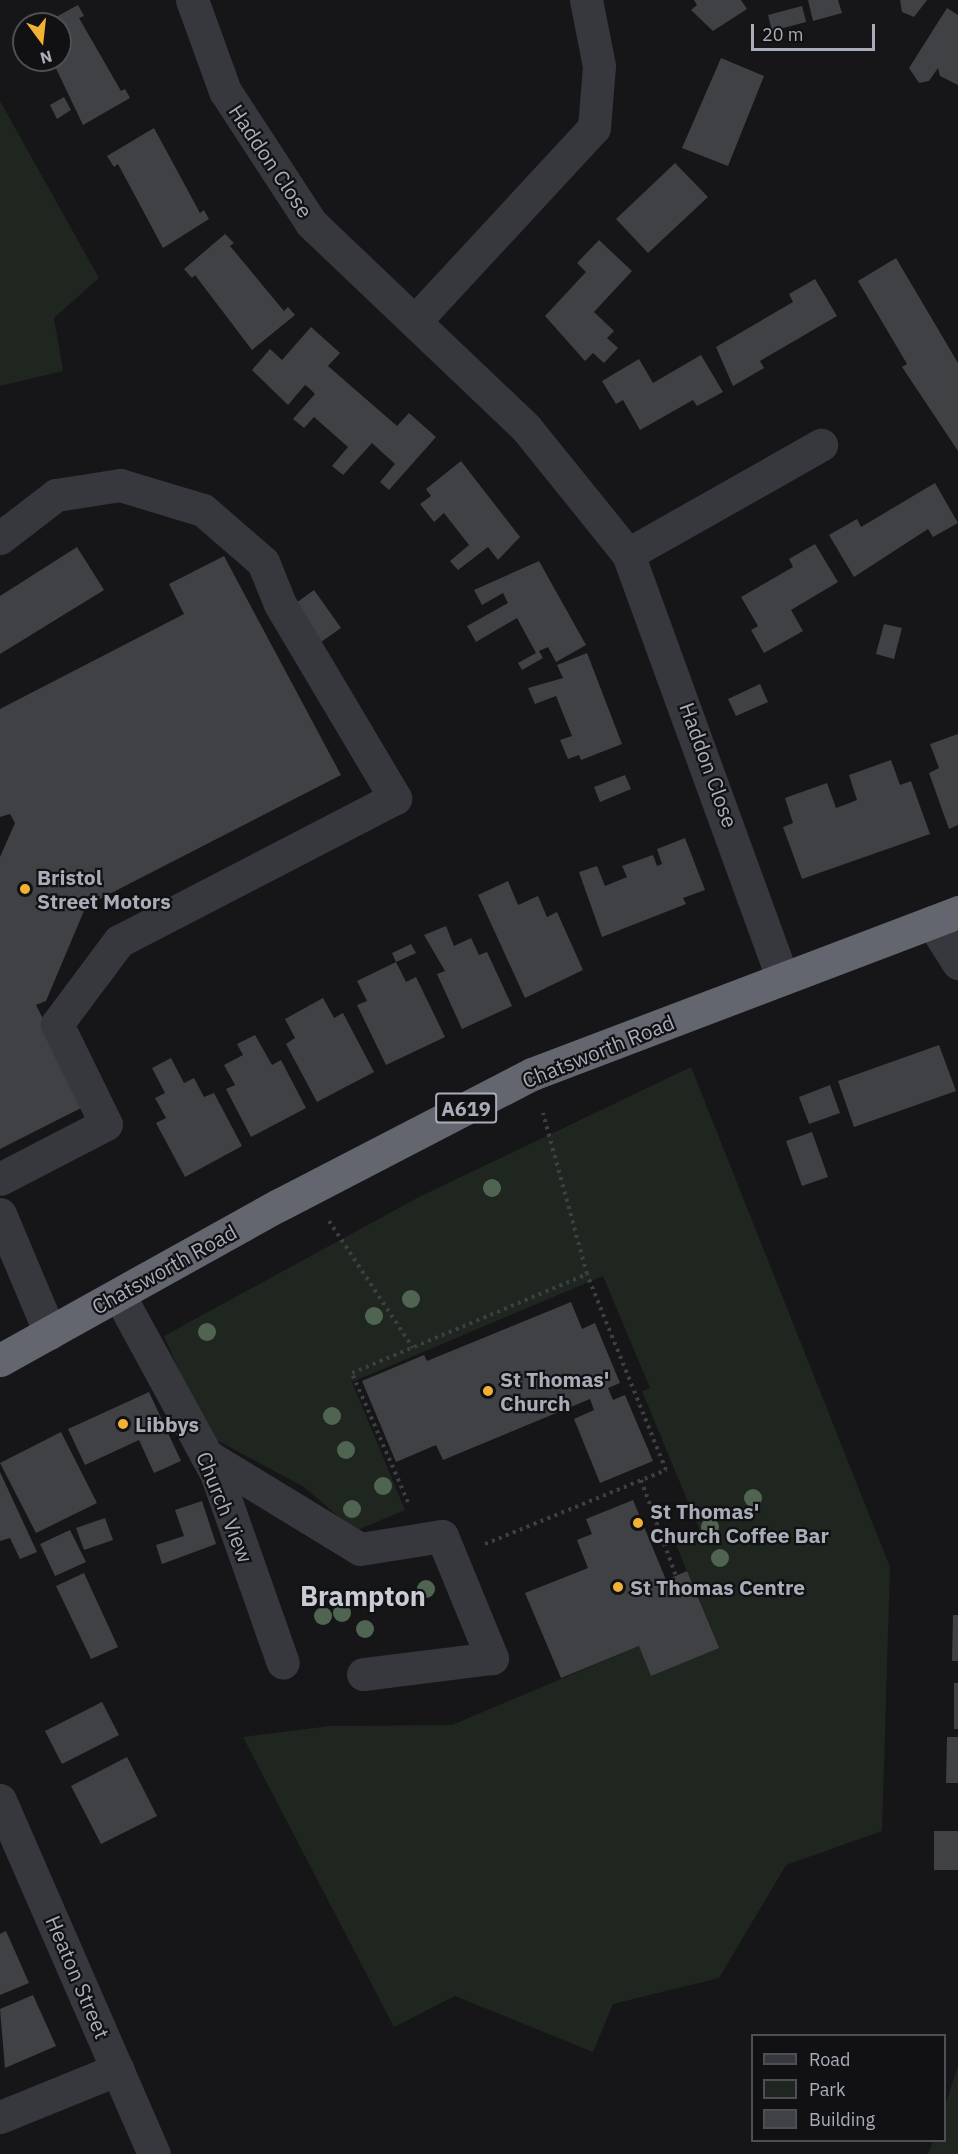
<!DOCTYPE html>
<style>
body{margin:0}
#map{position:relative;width:958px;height:2154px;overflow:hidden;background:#161618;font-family:"IBM Plex Sans",sans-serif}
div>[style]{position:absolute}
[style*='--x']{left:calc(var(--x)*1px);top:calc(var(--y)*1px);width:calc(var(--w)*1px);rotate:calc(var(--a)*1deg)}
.green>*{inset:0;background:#1e261f}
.building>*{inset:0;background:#404145}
.path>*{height:4px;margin-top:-2px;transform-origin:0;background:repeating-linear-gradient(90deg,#3d3f44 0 3px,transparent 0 7.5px)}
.minor>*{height:33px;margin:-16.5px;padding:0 16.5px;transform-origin:16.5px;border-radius:16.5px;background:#37383d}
.highway>*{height:33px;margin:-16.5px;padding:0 16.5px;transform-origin:16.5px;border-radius:16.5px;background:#63666e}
.trees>*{width:18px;height:18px;margin:-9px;border-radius:50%;background:#506452}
.dots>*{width:16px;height:16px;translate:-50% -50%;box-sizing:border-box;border:3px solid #111113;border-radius:50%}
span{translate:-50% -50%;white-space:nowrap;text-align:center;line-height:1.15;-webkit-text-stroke:4.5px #111113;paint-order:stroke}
.shield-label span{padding:2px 4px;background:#111113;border:2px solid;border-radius:4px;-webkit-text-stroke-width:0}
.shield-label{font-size:20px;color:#a8adb8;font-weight:700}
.street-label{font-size:21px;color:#a8adb8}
.poi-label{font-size:21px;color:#a8adb8;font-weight:700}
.left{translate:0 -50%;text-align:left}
.district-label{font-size:27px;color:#c9ccd4;font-weight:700}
.legend{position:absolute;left:751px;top:2034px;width:195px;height:108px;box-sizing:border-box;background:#111113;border:2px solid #4d4f55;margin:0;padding:8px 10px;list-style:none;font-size:18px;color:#a8adb8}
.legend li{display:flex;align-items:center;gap:12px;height:30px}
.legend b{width:30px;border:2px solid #4d4f55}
.north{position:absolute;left:12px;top:12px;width:60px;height:60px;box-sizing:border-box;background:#111113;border:2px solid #4d4f55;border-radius:50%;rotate:165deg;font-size:16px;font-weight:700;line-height:24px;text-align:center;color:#a8adb8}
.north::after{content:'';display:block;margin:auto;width:21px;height:27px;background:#f2b134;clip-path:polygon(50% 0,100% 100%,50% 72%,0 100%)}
.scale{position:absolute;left:751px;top:24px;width:124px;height:27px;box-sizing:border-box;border:3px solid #a8adb8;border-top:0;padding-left:8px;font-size:18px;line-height:21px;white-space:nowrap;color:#a8adb8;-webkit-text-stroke:4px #111113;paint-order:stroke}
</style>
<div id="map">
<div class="green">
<i style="clip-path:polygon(0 101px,99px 278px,54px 318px,63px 371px,0 386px)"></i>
<i style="clip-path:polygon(691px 1067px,890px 1567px,882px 1831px,786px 1865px,719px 1978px,613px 2004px,593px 2052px,455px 1996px,394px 2027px,243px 1737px,330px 1726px,452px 1725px,639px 1646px,651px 1675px,718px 1648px,675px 1542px,700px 1531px,642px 1391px,650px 1388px,603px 1276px,352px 1382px,405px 1510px,355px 1531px,304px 1487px,207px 1435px,164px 1336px,419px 1197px)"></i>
<i style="clip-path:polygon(958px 2066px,958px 2154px,928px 2154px,933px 2141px,944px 2140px,945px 2106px)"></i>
</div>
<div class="building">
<i style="clip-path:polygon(694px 0,741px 0,747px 9px,713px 31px,691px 10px,697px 5px)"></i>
<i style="clip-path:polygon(808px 0,838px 0,842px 13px,813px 21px)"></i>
<i style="clip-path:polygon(900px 0,927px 0,914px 17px,902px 12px)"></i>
<i style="clip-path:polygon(78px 5px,84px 16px,79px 18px,121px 91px,125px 89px,130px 98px,83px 125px,52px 60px,60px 60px,60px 24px,43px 24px)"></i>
<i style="clip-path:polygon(802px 6px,806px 22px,772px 31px,768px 15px)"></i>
<i style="clip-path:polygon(947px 8px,958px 15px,958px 85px,940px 76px,938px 68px,929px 81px,919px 83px,909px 68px)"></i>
<i style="clip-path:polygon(721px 58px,764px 76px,728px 166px,682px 148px)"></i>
<i style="clip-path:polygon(64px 97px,71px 110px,57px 119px,50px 105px)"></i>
<i style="clip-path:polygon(154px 128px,200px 213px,204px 210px,209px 219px,163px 248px,118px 164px,114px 167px,107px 156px)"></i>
<i style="clip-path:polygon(675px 163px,708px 197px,648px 253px,616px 219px)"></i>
<i style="clip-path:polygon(225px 234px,234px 243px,230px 246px,284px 311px,288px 307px,295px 315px,252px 350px,195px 275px,192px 278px,184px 269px)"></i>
<i style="clip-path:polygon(599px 240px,632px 271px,594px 312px,614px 331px,607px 338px,618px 348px,604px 363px,593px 353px,585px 361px,545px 316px,586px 272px,577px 263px)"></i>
<i style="clip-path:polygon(896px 258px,958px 363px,958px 451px,902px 367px,907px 364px,858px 281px)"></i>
<i style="clip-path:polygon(815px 279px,837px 316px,760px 361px,764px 368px,733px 386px,716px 347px,793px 302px,789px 294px)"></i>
<i style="clip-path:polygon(311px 327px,340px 353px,328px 366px,397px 426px,409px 413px,436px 437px,389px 490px,380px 482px,395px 464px,372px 443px,343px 475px,332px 466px,348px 447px,314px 417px,304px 428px,293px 419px,315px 394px,309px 388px,305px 385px,288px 405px,252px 370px,270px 349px,282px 360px)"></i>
<i style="clip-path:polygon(701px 355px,723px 392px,697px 406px,693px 400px,640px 430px,623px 400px,616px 404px,602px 381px,639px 359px,653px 383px)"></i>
<i style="clip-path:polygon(461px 461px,520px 537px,498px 560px,488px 547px,458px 570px,450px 561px,469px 545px,444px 513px,434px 522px,420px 504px,431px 496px,426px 489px)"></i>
<i style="clip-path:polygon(935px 483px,958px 523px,933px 537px,928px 529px,854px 577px,829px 535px,857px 519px,861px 527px)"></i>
<i style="clip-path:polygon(815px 544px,838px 582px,791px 610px,803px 631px,764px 653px,751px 630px,758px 626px,741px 597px,793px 567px,789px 559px)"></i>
<i style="clip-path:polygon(77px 547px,104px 590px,0 654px,0 596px)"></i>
<i style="clip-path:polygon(224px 556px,341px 775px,86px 906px,46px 1001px,36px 1005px,87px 1105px,0 1149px,0 857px,15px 823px,10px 814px,0 817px,0 709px,184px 614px,169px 584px)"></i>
<i style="clip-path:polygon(539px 561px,586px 645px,556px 662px,548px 647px,539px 651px,543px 658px,522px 670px,518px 663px,536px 653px,517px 618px,476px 642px,467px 626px,508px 603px,503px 593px,482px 605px,474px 590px)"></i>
<i style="clip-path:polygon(314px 590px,341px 628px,318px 644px,292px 606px)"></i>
<i style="clip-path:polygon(884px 624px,902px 628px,894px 659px,876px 654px)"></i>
<i style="clip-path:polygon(587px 653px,622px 744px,581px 760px,579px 755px,568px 759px,560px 740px,572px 736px,556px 696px,535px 704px,528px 688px,563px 678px,557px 665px)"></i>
<i style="clip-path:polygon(760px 684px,768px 702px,736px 716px,728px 699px)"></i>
<i style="clip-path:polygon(958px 734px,958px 825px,949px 829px,929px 773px,939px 768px,930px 744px)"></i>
<i style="clip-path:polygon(891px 760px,900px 785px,911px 781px,930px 834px,802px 879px,783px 827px,793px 823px,785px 798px,827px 783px,836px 808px,847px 804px,857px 800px,849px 775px)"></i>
<i style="clip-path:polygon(625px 775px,631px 789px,600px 802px,594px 787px)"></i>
<i style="clip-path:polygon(685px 838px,705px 890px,683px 898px,686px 904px,602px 937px,579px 872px,597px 866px,605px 886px,627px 877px,622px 866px,653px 855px,657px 866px,662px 864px,657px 849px)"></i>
<i style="clip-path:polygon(508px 881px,518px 905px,538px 896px,547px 917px,557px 912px,583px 970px,525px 998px,478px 895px)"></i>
<i style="clip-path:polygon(446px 926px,454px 946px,471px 938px,479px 955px,487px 952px,512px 1006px,462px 1029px,437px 974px,445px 971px,424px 935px)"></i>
<i style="clip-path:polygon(411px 944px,416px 953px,396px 962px,392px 953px)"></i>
<i style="clip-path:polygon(396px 962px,406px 982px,416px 977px,445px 1037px,386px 1065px,357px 1005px,367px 1001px,357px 981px)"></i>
<i style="clip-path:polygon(323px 998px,334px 1018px,343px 1013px,374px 1072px,317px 1102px,286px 1044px,295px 1038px,285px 1019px)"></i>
<i style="clip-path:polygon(255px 1035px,272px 1065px,281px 1060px,306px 1108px,251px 1137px,226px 1089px,235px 1085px,224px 1065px,243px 1055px,237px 1044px)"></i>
<i style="clip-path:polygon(939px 1045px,956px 1091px,854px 1127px,838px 1081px)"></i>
<i style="clip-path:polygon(171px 1058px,184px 1083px,194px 1078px,204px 1097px,214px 1093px,242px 1146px,185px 1177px,156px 1123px,166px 1118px,155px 1098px,165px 1093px,152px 1068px)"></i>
<i style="clip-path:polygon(830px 1085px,840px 1113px,809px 1124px,799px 1097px)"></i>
<i style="clip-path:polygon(812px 1132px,828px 1177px,802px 1186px,786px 1141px)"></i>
<i style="clip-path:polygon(571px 1302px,582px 1329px,595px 1323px,620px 1383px,608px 1388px,613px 1400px,625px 1395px,653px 1461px,600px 1483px,574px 1419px,594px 1410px,590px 1399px,443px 1460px,436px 1445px,396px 1462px,362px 1381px,424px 1355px,427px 1361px)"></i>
<i style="clip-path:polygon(149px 1392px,181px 1461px,154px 1473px,139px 1440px,85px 1465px,68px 1429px)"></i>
<i style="clip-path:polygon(61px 1432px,97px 1503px,36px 1533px,0 1463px)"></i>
<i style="clip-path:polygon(0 1472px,37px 1552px,20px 1559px,10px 1538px,0 1541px)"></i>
<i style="clip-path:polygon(633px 1500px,666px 1580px,687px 1571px,719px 1648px,651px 1676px,639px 1646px,561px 1678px,525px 1593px,588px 1568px,577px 1540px,592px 1534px,586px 1519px)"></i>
<i style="clip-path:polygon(202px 1501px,216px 1544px,162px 1564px,156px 1545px,184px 1536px,175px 1510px)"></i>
<i style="clip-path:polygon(105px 1518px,113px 1540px,84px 1550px,76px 1528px)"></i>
<i style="clip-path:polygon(70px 1530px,86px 1562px,55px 1576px,40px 1544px)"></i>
<i style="clip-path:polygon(84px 1573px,118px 1647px,91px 1659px,56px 1586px)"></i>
<i style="clip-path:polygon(953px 1615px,958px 1615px,958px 1661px,952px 1661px)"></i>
<i style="clip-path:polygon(954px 1683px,958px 1683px,958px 1729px,954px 1729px)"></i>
<i style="clip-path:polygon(102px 1702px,119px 1735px,62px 1764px,45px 1731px)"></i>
<i style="clip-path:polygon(947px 1737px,958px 1737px,958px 1783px,946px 1783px)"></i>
<i style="clip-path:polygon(127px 1757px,157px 1816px,101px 1844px,71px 1786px)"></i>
<i style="clip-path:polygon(934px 1831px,958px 1831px,958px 1870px,934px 1870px)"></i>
<i style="clip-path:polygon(6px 1931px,29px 1983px,0 1995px,0 1934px)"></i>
<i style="clip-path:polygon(33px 1995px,56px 2046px,5px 2068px,0 2009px)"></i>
</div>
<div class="path">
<i style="--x:329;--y:1221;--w:152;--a:56.5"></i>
<i style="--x:641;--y:1480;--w:102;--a:70"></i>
<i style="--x:408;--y:1502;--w:141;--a:-113.5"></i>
<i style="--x:352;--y:1373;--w:255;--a:-22.8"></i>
<i style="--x:587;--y:1274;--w:167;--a:-105.3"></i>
<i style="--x:485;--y:1544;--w:196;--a:-22.2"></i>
<i style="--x:666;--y:1470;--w:211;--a:-112"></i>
</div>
<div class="minor">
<i style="--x:192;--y:0;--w:97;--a:70.1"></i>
<i style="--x:225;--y:91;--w:158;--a:56.9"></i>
<i style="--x:311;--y:223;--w:298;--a:43.6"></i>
<i style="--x:527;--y:429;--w:161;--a:51.1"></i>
<i style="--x:628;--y:554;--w:452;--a:70"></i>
<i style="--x:415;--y:321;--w:263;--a:-47.2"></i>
<i style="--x:594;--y:128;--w:62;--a:-85.4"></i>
<i style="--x:599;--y:66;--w:67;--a:-101.1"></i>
<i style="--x:0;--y:538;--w:71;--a:-37.5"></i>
<i style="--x:56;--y:495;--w:65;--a:-8.9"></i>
<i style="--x:120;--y:485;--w:87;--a:16.8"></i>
<i style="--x:203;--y:510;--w:79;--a:40.9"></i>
<i style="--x:263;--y:562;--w:45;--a:68"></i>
<i style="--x:280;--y:604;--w:226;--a:59.3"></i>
<i style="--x:395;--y:798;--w:311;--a:152.6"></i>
<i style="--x:119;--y:941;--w:104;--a:126.8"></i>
<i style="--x:57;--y:1024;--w:111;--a:63.9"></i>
<i style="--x:106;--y:1124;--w:119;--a:152.6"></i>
<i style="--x:628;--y:554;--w:222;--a:-29.5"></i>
<i style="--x:932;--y:922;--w:49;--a:57.6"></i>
<i style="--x:0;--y:1214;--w:129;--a:67.2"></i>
<i style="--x:119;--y:1295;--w:203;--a:61.4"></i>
<i style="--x:216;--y:1473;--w:201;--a:70.6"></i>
<i style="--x:206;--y:1455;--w:180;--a:31.4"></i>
<i style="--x:360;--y:1549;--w:83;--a:-9"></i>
<i style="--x:442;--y:1536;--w:132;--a:67.7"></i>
<i style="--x:492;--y:1658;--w:130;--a:172.9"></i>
<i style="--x:0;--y:1800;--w:386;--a:66.5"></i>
<i style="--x:0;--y:2117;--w:127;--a:-22.1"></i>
</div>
<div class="highway">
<i style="--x:0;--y:1360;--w:319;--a:-29.1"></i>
<i style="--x:279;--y:1205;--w:285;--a:-27.4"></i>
<i style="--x:532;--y:1074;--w:456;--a:-20.8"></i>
</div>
<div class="trees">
<i style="left:492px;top:1188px"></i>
<i style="left:411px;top:1299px"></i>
<i style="left:374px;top:1316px"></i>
<i style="left:207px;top:1332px"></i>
<i style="left:332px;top:1416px"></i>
<i style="left:346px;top:1450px"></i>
<i style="left:383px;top:1486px"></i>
<i style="left:753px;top:1498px"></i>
<i style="left:352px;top:1509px"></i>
<i style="left:710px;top:1527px"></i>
<i style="left:720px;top:1558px"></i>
<i style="left:426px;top:1589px"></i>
<i style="left:342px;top:1613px"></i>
<i style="left:323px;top:1616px"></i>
<i style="left:365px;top:1629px"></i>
</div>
<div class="dots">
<i style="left:25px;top:889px;background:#f2b134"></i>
<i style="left:488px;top:1391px;background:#f2b134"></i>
<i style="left:123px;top:1424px;background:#f2b134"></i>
<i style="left:638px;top:1523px;background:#f2b134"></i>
<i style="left:618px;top:1587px;background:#f2b134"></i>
</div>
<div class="shield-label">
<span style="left:466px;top:1108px">A619</span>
</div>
<div class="street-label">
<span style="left:271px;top:161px;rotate:56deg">Haddon Close</span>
<span style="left:709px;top:765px;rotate:70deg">Haddon Close</span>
<span style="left:598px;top:1051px;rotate:-22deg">Chatsworth Road</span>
<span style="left:164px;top:1269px;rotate:-29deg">Chatsworth Road</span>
<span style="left:225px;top:1507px;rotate:68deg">Church View</span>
<span style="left:78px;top:1977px;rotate:67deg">Heaton Street</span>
</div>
<div class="poi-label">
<span class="left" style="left:37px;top:889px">Bristol<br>Street Motors</span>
<span class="left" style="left:500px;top:1391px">St Thomas'<br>Church</span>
<span class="left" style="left:135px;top:1424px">Libbys</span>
<span class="left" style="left:650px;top:1523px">St Thomas'<br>Church Coffee Bar</span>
<span class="left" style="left:630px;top:1587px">St Thomas Centre</span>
</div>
<div class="district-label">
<span style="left:363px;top:1596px">Brampton</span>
</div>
<ul class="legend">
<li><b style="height:8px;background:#37383d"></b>Road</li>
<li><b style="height:16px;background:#1e261f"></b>Park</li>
<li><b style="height:16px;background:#404145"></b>Building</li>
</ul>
<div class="north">N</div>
<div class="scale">20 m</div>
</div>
